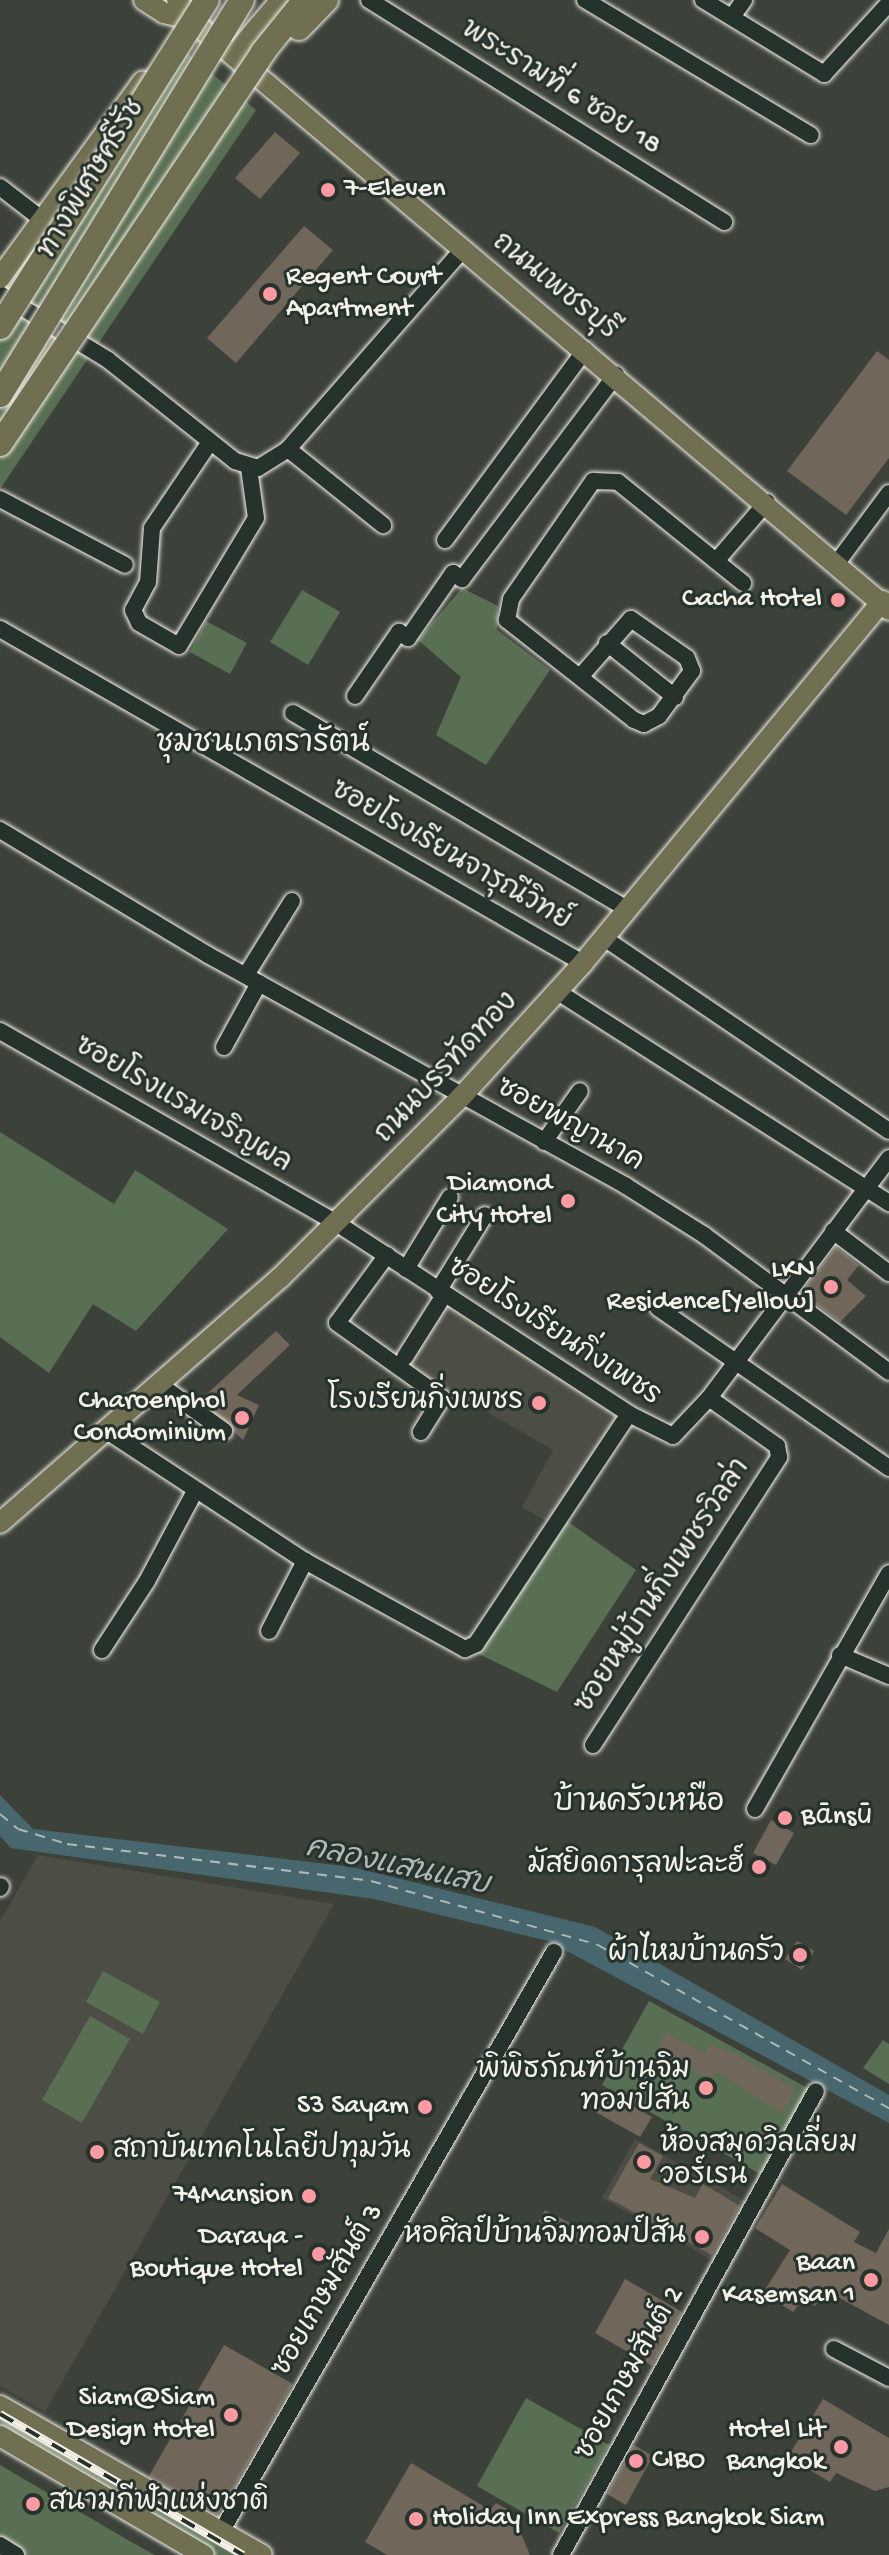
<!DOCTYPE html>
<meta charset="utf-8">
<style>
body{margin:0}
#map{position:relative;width:889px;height:2555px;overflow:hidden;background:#3c423a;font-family:"Gochi Hand","Playpen Sans Thai",sans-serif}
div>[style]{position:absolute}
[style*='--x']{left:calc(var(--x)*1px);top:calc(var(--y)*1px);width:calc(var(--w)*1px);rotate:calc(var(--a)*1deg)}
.built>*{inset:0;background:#4c4d44}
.green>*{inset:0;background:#596f53}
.water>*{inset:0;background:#48666e}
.ferry>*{height:2px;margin-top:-1px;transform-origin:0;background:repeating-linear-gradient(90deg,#afb9b7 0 10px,transparent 0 18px)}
.building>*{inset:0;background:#71665a}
.roads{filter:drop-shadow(0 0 2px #f4f1e8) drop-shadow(0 0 2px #f4f1e8)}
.minor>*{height:16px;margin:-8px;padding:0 8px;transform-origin:8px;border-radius:8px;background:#26332d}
.major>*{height:20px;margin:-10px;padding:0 10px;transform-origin:10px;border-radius:10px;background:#716f52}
.rail>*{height:8px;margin-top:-4px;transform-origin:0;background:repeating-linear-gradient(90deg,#26332d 0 15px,#f4f1e8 0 30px);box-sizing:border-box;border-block:2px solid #f4f1e8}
.bridges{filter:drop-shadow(0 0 2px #f4f1e8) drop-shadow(0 0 2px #f4f1e8)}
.highway-bridge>*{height:24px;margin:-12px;padding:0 12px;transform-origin:12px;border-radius:12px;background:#716f52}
.dots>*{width:22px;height:22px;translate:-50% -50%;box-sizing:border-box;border:4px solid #26332d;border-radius:50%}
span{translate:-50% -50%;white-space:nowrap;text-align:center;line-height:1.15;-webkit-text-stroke:6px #26332d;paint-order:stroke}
.street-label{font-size:28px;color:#f4f1e8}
.poi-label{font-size:28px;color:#f4f1e8}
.left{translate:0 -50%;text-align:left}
.right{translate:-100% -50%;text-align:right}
.neighbourhood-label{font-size:30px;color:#f4f1e8}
.water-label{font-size:30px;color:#afb9b7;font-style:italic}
</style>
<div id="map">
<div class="built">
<i style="clip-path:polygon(437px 1295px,626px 1415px,554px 1526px,522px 1507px,553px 1450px,406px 1365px)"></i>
<i style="clip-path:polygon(38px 1855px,334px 1904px,45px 2412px,0 2386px,0 1921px)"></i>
<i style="clip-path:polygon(635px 2139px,747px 2202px,714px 2261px,602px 2198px)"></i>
</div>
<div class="green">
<i style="clip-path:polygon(181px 48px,256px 110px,0 489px,0 293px)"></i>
<i style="clip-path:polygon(462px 588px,498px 606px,497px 630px,550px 670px,486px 765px,436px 735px,461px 677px,418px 640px)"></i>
<i style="clip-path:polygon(302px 590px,340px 612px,308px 665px,270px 642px)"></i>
<i style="clip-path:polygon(206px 621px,247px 643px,230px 674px,190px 652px)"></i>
<i style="clip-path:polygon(0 1132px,114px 1204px,135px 1170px,228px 1229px,136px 1331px,93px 1304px,49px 1373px,0 1337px)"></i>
<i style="clip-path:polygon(567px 1521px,636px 1570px,557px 1692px,477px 1653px)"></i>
<i style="clip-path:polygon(103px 1971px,160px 2002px,143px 2034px,86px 2002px)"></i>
<i style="clip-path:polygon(649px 2001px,811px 2090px,762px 2175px,602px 2085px)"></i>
<i style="clip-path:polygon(90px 2016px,130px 2039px,82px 2123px,42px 2100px)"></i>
<i style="clip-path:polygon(883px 2040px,889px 2044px,889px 2084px,863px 2068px)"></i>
<i style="clip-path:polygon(526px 2398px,609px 2445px,559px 2533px,477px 2486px)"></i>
<i style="clip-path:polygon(0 2411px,248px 2555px,213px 2555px,0 2432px)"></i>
<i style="clip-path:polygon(0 2465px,133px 2543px,155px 2555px,0 2555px)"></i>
</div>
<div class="water">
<i style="clip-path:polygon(0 1795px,33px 1829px,352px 1867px,595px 1927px,889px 2095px,889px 2123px,548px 1941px,374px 1899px,11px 1848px,0 1836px)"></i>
</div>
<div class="ferry">
<i style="--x:0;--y:1814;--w:23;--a:40"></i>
<i style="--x:18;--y:1829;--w:51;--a:17"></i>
<i style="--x:67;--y:1844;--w:306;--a:6.9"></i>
<i style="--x:371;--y:1881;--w:236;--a:15.7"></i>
<i style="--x:598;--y:1945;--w:334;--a:29.3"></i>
</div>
<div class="building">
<i style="clip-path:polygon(275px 132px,300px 153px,260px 199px,235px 178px)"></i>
<i style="clip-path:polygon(304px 226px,333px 250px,236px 363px,207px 338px)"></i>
<i style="clip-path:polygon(877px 351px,889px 360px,889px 458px,846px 515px,787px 471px)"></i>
<i style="clip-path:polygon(836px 1247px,859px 1265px,847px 1280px,866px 1296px,840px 1322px,801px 1293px)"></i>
<i style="clip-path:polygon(276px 1331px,290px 1345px,237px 1395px,259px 1405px,243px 1440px,200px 1400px)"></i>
<i style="clip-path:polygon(771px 1820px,794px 1833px,776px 1865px,753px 1853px)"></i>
<i style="clip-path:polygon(797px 1941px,814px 1951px,802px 1970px,785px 1959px)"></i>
<i style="clip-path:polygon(666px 2032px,705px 2054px,710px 2044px,740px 2056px,796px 2090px,782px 2113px,716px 2072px,712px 2080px,657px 2049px)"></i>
<i style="clip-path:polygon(604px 2089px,652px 2117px,640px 2137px,592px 2110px)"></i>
<i style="clip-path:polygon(639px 2143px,663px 2156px,650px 2179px,695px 2198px,703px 2184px,740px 2206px,712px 2255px,608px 2198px)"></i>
<i style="clip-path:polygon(782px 2184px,860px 2232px,854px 2242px,876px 2253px,889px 2229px,889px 2325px,825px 2290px,815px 2306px,803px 2299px,793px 2312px,763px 2293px,790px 2250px,755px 2228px)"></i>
<i style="clip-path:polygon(545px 2210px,589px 2233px,582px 2246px,557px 2233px,552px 2242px,533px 2232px)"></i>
<i style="clip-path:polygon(625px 2279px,682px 2312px,652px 2366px,595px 2333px)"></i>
<i style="clip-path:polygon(224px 2345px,293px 2384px,218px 2515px,149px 2476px)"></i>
<i style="clip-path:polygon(823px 2399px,889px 2438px,889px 2487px,875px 2491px,836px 2473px,830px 2482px,788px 2457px)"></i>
<i style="clip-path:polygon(634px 2445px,653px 2456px,626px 2505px,607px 2494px)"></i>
<i style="clip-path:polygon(411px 2463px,490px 2510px,496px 2503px,511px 2511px,508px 2520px,517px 2524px,530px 2555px,387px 2555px,365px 2542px)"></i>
</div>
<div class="roads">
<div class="minor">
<i style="--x:369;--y:0;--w:419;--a:32"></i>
<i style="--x:585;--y:0;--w:263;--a:30.9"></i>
<i style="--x:703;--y:0;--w:142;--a:31.4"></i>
<i style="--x:824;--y:74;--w:96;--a:-47.5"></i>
<i style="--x:732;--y:17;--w:21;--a:-55"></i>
<i style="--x:0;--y:187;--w:56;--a:37.7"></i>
<i style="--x:0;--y:294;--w:127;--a:31.4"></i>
<i style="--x:108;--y:360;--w:162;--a:38.5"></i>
<i style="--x:235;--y:461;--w:24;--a:17"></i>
<i style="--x:258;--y:468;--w:36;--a:-32"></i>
<i style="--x:288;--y:449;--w:266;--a:-48.8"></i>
<i style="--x:210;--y:442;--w:104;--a:124"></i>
<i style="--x:152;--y:528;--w:54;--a:94.2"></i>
<i style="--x:148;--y:582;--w:32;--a:118"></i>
<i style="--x:133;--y:610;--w:14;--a:65"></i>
<i style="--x:139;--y:623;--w:46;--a:29.9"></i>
<i style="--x:179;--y:646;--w:149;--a:-59"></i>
<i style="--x:256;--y:518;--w:50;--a:-98"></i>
<i style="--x:288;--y:449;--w:122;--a:38.7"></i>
<i style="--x:0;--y:499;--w:141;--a:27.8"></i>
<i style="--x:445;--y:540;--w:236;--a:-53.6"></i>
<i style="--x:716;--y:561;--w:78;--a:-49.2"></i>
<i style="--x:837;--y:563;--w:87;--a:-53.4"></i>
<i style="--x:0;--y:629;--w:672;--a:29.81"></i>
<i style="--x:607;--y:643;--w:87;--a:38.5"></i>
<i style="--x:580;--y:677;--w:77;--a:-48.7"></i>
<i style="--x:631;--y:619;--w:68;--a:34.9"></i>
<i style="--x:687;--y:658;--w:14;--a:69"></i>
<i style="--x:692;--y:671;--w:56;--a:126.3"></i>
<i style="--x:659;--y:716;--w:17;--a:152"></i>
<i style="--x:644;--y:724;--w:11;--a:-158"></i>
<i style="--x:634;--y:720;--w:162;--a:-141.8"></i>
<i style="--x:507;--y:620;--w:21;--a:-79"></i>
<i style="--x:511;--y:599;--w:144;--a:-55.2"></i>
<i style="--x:593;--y:481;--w:25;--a:2"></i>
<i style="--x:618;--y:482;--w:161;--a:38.9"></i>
<i style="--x:355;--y:696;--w:78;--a:-55.5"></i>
<i style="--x:399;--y:632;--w:11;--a:34"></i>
<i style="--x:408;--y:638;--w:79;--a:-55.3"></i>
<i style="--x:453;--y:573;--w:11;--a:34"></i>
<i style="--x:462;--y:579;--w:256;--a:-53"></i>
<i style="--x:293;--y:713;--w:387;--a:30.4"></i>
<i style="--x:0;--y:830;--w:243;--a:31"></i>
<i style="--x:208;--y:955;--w:478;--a:28.9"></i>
<i style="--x:626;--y:1186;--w:92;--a:32.1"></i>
<i style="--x:704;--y:1235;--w:230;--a:36.5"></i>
<i style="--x:604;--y:938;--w:344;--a:34.1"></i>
<i style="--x:246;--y:975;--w:87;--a:-58.1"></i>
<i style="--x:558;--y:992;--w:393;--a:32.5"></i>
<i style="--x:0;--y:1031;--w:389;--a:29.7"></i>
<i style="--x:338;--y:1224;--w:348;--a:33.1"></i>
<i style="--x:629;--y:1414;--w:49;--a:26.6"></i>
<i style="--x:673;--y:1436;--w:52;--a:-46.5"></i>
<i style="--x:709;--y:1398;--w:300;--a:-53.1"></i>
<i style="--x:224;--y:1047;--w:73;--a:-61.3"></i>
<i style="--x:544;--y:1142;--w:62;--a:-54.8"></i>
<i style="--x:833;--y:1231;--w:70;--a:36.9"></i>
<i style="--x:387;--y:1255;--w:84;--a:126.3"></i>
<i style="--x:337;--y:1323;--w:129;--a:35.5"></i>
<i style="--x:442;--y:1398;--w:40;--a:122"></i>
<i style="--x:406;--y:1269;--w:84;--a:-58.6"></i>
<i style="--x:438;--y:1291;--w:89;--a:-58.3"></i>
<i style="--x:658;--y:1308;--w:281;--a:34.7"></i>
<i style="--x:405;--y:1357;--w:73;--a:-57.8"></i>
<i style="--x:160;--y:1385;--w:79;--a:35.7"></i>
<i style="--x:107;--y:1431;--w:237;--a:33.3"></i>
<i style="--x:305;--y:1561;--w:183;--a:28.8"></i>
<i style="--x:465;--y:1649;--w:12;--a:-24"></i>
<i style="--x:476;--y:1644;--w:276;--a:-56.4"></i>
<i style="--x:269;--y:1631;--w:79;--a:-62.8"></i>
<i style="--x:102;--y:1650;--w:82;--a:-56.9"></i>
<i style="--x:147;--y:1581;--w:102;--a:-61.9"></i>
<i style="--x:840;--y:1655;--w:53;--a:23.2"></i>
<i style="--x:593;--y:1745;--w:343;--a:-57.1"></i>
<i style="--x:779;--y:1457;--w:11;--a:-100"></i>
<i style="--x:777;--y:1446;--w:83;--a:-144.8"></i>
<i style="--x:755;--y:1809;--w:271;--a:-60.4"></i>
<i style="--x:0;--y:1888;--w:2;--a:-63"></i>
<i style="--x:834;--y:2349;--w:62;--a:27.8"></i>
<i style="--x:221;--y:2532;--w:669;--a:-60.14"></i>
<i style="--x:0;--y:2545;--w:19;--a:32"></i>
<i style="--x:561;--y:2555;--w:529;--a:-61.21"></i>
</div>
<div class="major">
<i style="--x:144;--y:0;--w:24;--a:33"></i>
<i style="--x:164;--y:13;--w:27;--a:13"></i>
<i style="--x:177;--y:0;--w:23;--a:56"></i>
<i style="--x:190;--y:19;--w:915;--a:40.21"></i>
<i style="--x:234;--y:55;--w:72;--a:-49.5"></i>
<i style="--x:0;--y:278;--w:243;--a:-54"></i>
<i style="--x:0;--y:1523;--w:372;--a:-41.2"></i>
<i style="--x:280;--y:1278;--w:257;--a:-45"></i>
<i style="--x:462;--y:1096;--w:180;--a:-47.7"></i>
<i style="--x:583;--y:963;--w:470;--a:-50.4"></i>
<i style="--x:0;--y:2406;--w:301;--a:29.6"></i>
<i style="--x:0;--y:2436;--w:236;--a:30.3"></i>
</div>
</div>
<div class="rail">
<i style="--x:0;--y:2414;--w:281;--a:30.1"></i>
</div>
<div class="bridges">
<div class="highway-bridge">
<i style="--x:299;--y:28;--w:39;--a:-46"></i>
<i style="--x:0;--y:327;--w:387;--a:-57.7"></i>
<i style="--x:0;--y:395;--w:463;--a:-58.5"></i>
<i style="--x:0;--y:444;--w:472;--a:-56.1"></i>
<i style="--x:263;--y:52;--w:67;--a:-51.1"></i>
</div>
</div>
<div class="dots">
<i style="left:328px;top:190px;background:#ff9aa2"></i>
<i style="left:270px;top:294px;background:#ff9aa2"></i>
<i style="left:838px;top:600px;background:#ff9aa2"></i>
<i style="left:568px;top:1201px;background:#ff9aa2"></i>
<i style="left:831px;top:1287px;background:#ff9aa2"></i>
<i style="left:539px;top:1403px;background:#ff9aa2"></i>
<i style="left:242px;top:1418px;background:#ff9aa2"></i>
<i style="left:785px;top:1818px;background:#ff9aa2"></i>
<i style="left:759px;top:1867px;background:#ff9aa2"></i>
<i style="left:800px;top:1955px;background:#ff9aa2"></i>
<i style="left:706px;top:2088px;background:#ff9aa2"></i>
<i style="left:425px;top:2107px;background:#ff9aa2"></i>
<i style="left:97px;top:2152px;background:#ff9aa2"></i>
<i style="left:644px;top:2162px;background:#ff9aa2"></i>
<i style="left:309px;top:2196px;background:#ff9aa2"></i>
<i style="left:702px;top:2237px;background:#ff9aa2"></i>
<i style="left:319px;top:2254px;background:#ff9aa2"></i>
<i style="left:871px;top:2280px;background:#ff9aa2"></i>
<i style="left:231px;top:2415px;background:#ff9aa2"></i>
<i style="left:841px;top:2447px;background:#ff9aa2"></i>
<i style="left:636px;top:2461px;background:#ff9aa2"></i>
<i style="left:33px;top:2504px;background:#ff9aa2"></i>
<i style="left:416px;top:2519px;background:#ff9aa2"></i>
</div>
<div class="street-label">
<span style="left:560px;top:89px;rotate:32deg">พระรามที่ 6 ซอย 18</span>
<span style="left:93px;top:180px;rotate:-59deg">ทางพิเศษศรีรัช</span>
<span style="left:554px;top:288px;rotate:39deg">ถนนเพชรบุรี</span>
<span style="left:450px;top:857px;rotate:30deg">ซอยโรงเรียนจารุณีวิทย์</span>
<span style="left:448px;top:1069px;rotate:-47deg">ถนนบรรทัดทอง</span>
<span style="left:182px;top:1106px;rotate:30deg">ซอยโรงแรมเจริญผล</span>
<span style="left:569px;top:1126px;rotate:29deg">ซอยพญานาค</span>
<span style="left:553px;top:1333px;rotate:33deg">ซอยโรงเรียนกิ่งเพชร</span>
<span style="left:664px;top:1587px;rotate:-57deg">ซอยหมู่บ้านกิ่งเพชรวิลล่า</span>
<span style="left:329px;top:2291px;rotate:-60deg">ซอยเกษมสันต์ 3</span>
<span style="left:631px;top:2374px;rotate:-61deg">ซอยเกษมสันต์ 2</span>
</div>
<div class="poi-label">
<span class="left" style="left:344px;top:190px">7-Eleven</span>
<span class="left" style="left:286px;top:294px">Regent Court<br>Apartment</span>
<span class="right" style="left:822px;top:600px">Cacha Hotel</span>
<span class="right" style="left:552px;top:1201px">Diamond<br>City Hotel</span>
<span class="right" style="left:815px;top:1287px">LKN<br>Residence[Yellow]</span>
<span class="right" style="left:226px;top:1418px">Charoenphol<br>Condominium</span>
<span class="right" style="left:523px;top:1403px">โรงเรียนกิ่งเพชร</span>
<span class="left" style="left:801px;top:1818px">Bānsū</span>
<span class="right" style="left:743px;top:1867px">มัสยิดดารุลฟะละฮ์</span>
<span class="right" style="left:784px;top:1955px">ผ้าไหมบ้านครัว</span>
<span class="right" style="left:690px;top:2088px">พิพิธภัณฑ์บ้านจิม<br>ทอมป์สัน</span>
<span class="right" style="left:409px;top:2107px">S3 Sayam</span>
<span class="left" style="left:660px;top:2162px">ห้องสมุดวิลเลี่ยม<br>วอร์เรน</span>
<span class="left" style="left:113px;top:2152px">สถาบันเทคโนโลยีปทุมวัน</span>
<span class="right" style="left:293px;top:2196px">74Mansion</span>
<span class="right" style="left:686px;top:2237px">หอศิลป์บ้านจิมทอมป์สัน</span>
<span class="right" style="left:303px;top:2254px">Daraya -<br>Boutique Hotel</span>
<span class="right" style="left:855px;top:2280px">Baan<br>Kasemsan 1</span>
<span class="right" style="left:215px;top:2415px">Siam@Siam<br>Design Hotel</span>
<span class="right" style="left:825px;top:2447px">Hotel Lit<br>Bangkok</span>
<span class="left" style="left:652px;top:2461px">CIBO</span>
<span class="left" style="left:49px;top:2504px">สนามกีฬาแห่งชาติ</span>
<span class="left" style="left:432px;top:2519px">Holiday Inn Express Bangkok Siam</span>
</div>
<div class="neighbourhood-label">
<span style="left:263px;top:746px">ชุมชนเภตรารัตน์</span>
<span style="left:639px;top:1805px">บ้านครัวเหนือ</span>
</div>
<div class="water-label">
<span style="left:397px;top:1869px;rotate:12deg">คลองแสนแสบ</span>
</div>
</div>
